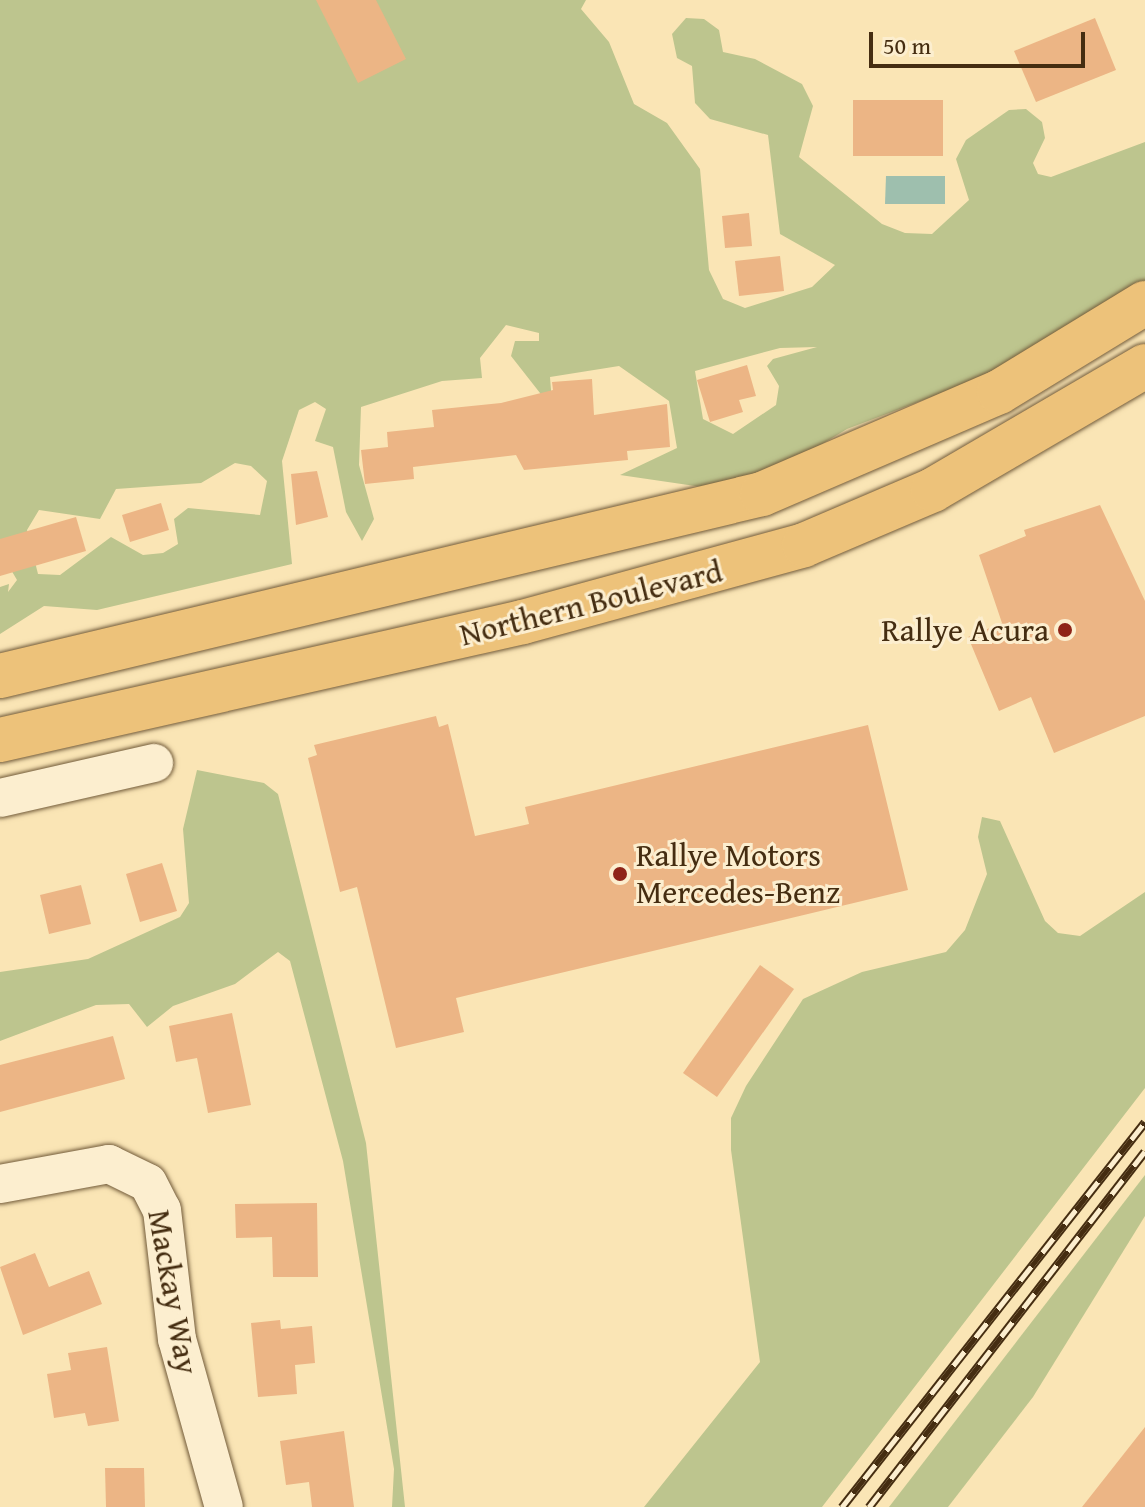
<!DOCTYPE html>
<style>
body{margin:0}
#map{position:relative;width:1145px;height:1507px;overflow:hidden;background:#fae5b5;font-family:"Gentium Book Plus",serif}
div>[style]{position:absolute}
[style*='--x']{left:calc(var(--x)*1px);top:calc(var(--y)*1px);width:calc(var(--w)*1px);rotate:calc(var(--a)*1deg)}
.green>*{inset:0;background:#bdc58e}
.water>*{inset:0;background:#9ebfae}
.building>*{inset:0;background:#ecb585}
.roads{filter:drop-shadow(0 0 2px #725b3a) drop-shadow(0 0 2px #725b3a)}
.minor>*{height:38px;margin:-19px;padding:0 19px;transform-origin:19px;border-radius:19px;background:#fceecf}
.major>*{height:44px;margin:-22px;padding:0 22px;transform-origin:22px;border-radius:22px;background:#edc27a}
.rail>*{height:9px;margin-top:-4.5px;transform-origin:0;background:repeating-linear-gradient(90deg,#fceecf 0 18px,#452d11 0 36px);box-sizing:border-box;border-block:2px solid #452d11}
.dots>*{width:22px;height:22px;translate:-50% -50%;box-sizing:border-box;border:4px solid #fceecf;border-radius:50%}
span{translate:-50% -50%;white-space:nowrap;text-align:center;line-height:1.15;-webkit-text-stroke:6px #fceecf;paint-order:stroke}
.street-label{font-size:32px;color:#452d11}
.poi-label{font-size:32px;color:#452d11}
.right{translate:-100% -50%;text-align:right}
.left{translate:0 -50%;text-align:left}
.scale{position:absolute;left:869px;top:32px;width:216px;height:36px;box-sizing:border-box;border:4px solid #452d11;border-top:0;padding-left:10px;font-size:24px;line-height:28px;white-space:nowrap;color:#452d11;-webkit-text-stroke:6px #fceecf;paint-order:stroke}
</style>
<div id="map">
<div class="green">
<i style="clip-path:polygon(evenodd,0 0,586px 0,581px 9px,609px 42px,634px 104px,667px 123px,700px 169px,709px 270px,723px 299px,745px 308px,812px 287px,835px 265px,780px 234px,768px 135px,710px 119px,695px 103px,692px 66px,677px 58px,672px 34px,686px 18px,704px 19px,719px 30px,723px 52px,755px 59px,802px 84px,813px 106px,799px 157px,882px 224px,905px 233px,932px 234px,969px 200px,956px 159px,966px 140px,1009px 110px,1026px 109px,1042px 122px,1045px 138px,1033px 163px,1038px 174px,1051px 177px,1145px 142px,1145px 300px,1092px 336px,847px 429px,784px 467px,702px 487px,620px 475px,677px 448px,669px 401px,619px 366px,550px 377px,555px 442px,540px 393px,511px 356px,515px 341px,539px 341px,539px 333px,506px 325px,480px 358px,482px 378px,442px 381px,361px 407px,359px 465px,374px 519px,362px 541px,346px 512px,333px 447px,315px 441px,326px 409px,315px 402px,299px 410px,282px 461px,292px 564px,97px 610px,44px 606px,0 634px,0 587px,9px 584px,8px 592px,17px 580px,0 551px,0 0,817px 347px,773px 359px,767px 366px,779px 386px,776px 405px,733px 434px,703px 419px,695px 371px,780px 348px,817px 347px,0 0,235px 463px,251px 466px,267px 481px,260px 515px,188px 508px,174px 519px,178px 544px,163px 553px,143px 555px,111px 537px,60px 575px,38px 574px,27px 530px,39px 510px,100px 519px,116px 489px,201px 483px,235px 463px)"></i>
<i style="clip-path:polygon(197px 770px,264px 783px,278px 794px,366px 1143px,405px 1507px,392px 1507px,394px 1469px,343px 1161px,290px 961px,278px 952px,235px 984px,173px 1006px,147px 1027px,129px 1004px,96px 1005px,0 1041px,0 972px,88px 959px,180px 917px,189px 903px,183px 829px)"></i>
<i style="clip-path:polygon(982px 817px,1000px 821px,1045px 921px,1058px 933px,1080px 936px,1145px 892px,1145px 1088px,822px 1507px,644px 1507px,760px 1362px,731px 1150px,731px 1118px,746px 1086px,803px 999px,862px 972px,946px 952px,965px 930px,987px 874px,978px 837px)"></i>
<i style="clip-path:polygon(1145px 1175px,1145px 1216px,1033px 1397px,948px 1507px,889px 1507px)"></i>
</div>
<div class="water">
<i style="clip-path:polygon(886px 176px,945px 176px,945px 204px,885px 204px)"></i>
</div>
<div class="building">
<i style="clip-path:polygon(316px 0,376px 0,406px 59px,358px 83px)"></i>
<i style="clip-path:polygon(1095px 18px,1116px 70px,1036px 102px,1014px 51px)"></i>
<i style="clip-path:polygon(853px 100px,943px 100px,943px 156px,853px 156px)"></i>
<i style="clip-path:polygon(749px 213px,752px 246px,725px 248px,722px 216px)"></i>
<i style="clip-path:polygon(780px 256px,784px 291px,739px 296px,735px 261px)"></i>
<i style="clip-path:polygon(747px 365px,756px 396px,739px 400px,743px 412px,710px 422px,697px 380px)"></i>
<i style="clip-path:polygon(592px 379px,594px 415px,667px 404px,670px 447px,627px 451px,628px 460px,524px 470px,516px 455px,413px 467px,414px 479px,365px 484px,361px 450px,388px 447px,387px 432px,434px 427px,432px 410px,501px 403px,553px 390px,552px 382px)"></i>
<i style="clip-path:polygon(317px 471px,328px 517px,296px 525px,291px 474px)"></i>
<i style="clip-path:polygon(161px 503px,169px 530px,130px 542px,122px 515px)"></i>
<i style="clip-path:polygon(1100px 505px,1145px 601px,1145px 716px,1054px 753px,1031px 697px,999px 711px,968px 637px,1002px 623px,979px 555px,1026px 536px,1024px 530px)"></i>
<i style="clip-path:polygon(76px 517px,86px 551px,0 576px,0 539px)"></i>
<i style="clip-path:polygon(436px 716px,439px 727px,448px 724px,475px 836px,529px 824px,525px 807px,868px 725px,908px 890px,456px 998px,464px 1032px,396px 1048px,357px 887px,340px 892px,308px 758px,317px 755px,314px 745px)"></i>
<i style="clip-path:polygon(162px 863px,177px 911px,140px 922px,126px 874px)"></i>
<i style="clip-path:polygon(81px 885px,91px 924px,49px 934px,40px 895px)"></i>
<i style="clip-path:polygon(760px 965px,794px 989px,717px 1097px,683px 1073px)"></i>
<i style="clip-path:polygon(232px 1013px,251px 1105px,208px 1113px,197px 1058px,176px 1062px,169px 1026px)"></i>
<i style="clip-path:polygon(113px 1036px,125px 1079px,0 1112px,0 1065px)"></i>
<i style="clip-path:polygon(317px 1203px,318px 1277px,273px 1277px,272px 1237px,236px 1238px,235px 1204px)"></i>
<i style="clip-path:polygon(35px 1253px,49px 1287px,89px 1271px,102px 1304px,23px 1335px,0 1267px)"></i>
<i style="clip-path:polygon(280px 1320px,281px 1329px,312px 1326px,315px 1363px,295px 1365px,297px 1394px,258px 1397px,251px 1323px)"></i>
<i style="clip-path:polygon(107px 1347px,119px 1421px,88px 1426px,85px 1413px,54px 1418px,47px 1374px,71px 1370px,68px 1353px)"></i>
<i style="clip-path:polygon(1145px 1427px,1145px 1507px,1082px 1507px)"></i>
<i style="clip-path:polygon(344px 1431px,354px 1507px,312px 1507px,309px 1482px,286px 1485px,280px 1441px)"></i>
<i style="clip-path:polygon(105px 1468px,144px 1468px,145px 1507px,106px 1507px)"></i>
</div>
<div class="roads">
<div class="minor">
<i style="--x:0;--y:798;--w:158;--a:-12.8"></i>
<i style="--x:0;--y:1184;--w:111;--a:-10.4"></i>
<i style="--x:109;--y:1164;--w:43;--a:26"></i>
<i style="--x:148;--y:1183;--w:30;--a:63"></i>
<i style="--x:162;--y:1210;--w:130;--a:83.4"></i>
<i style="--x:177;--y:1339;--w:174;--a:74.4"></i>
</div>
<div class="major">
<i style="--x:0;--y:676;--w:783;--a:-13.43"></i>
<i style="--x:762;--y:494;--w:258;--a:-23.3"></i>
<i style="--x:999;--y:392;--w:171;--a:-31.4"></i>
<i style="--x:0;--y:740;--w:536;--a:-12.71"></i>
<i style="--x:523;--y:622;--w:291;--a:-15.3"></i>
<i style="--x:804;--y:545;--w:140;--a:-23.1"></i>
<i style="--x:933;--y:490;--w:246;--a:-30.3"></i>
</div>
</div>
<div class="rail">
<i style="--x:842;--y:1507;--w:490;--a:-51.8"></i>
<i style="--x:869;--y:1507;--w:450;--a:-52.2"></i>
</div>
<div class="dots">
<i style="left:1065px;top:630px;background:#8f2418"></i>
<i style="left:620px;top:874px;background:#8f2418"></i>
</div>
<div class="street-label">
<span style="left:591px;top:603px;rotate:-14deg">Northern Boulevard</span>
<span style="left:173px;top:1292px;rotate:80deg">Mackay Way</span>
</div>
<div class="poi-label">
<span class="right" style="left:1049px;top:630px">Rallye Acura</span>
<span class="left" style="left:636px;top:874px">Rallye Motors<br>Mercedes-Benz</span>
</div>
<div class="scale">50 m</div>
</div>
